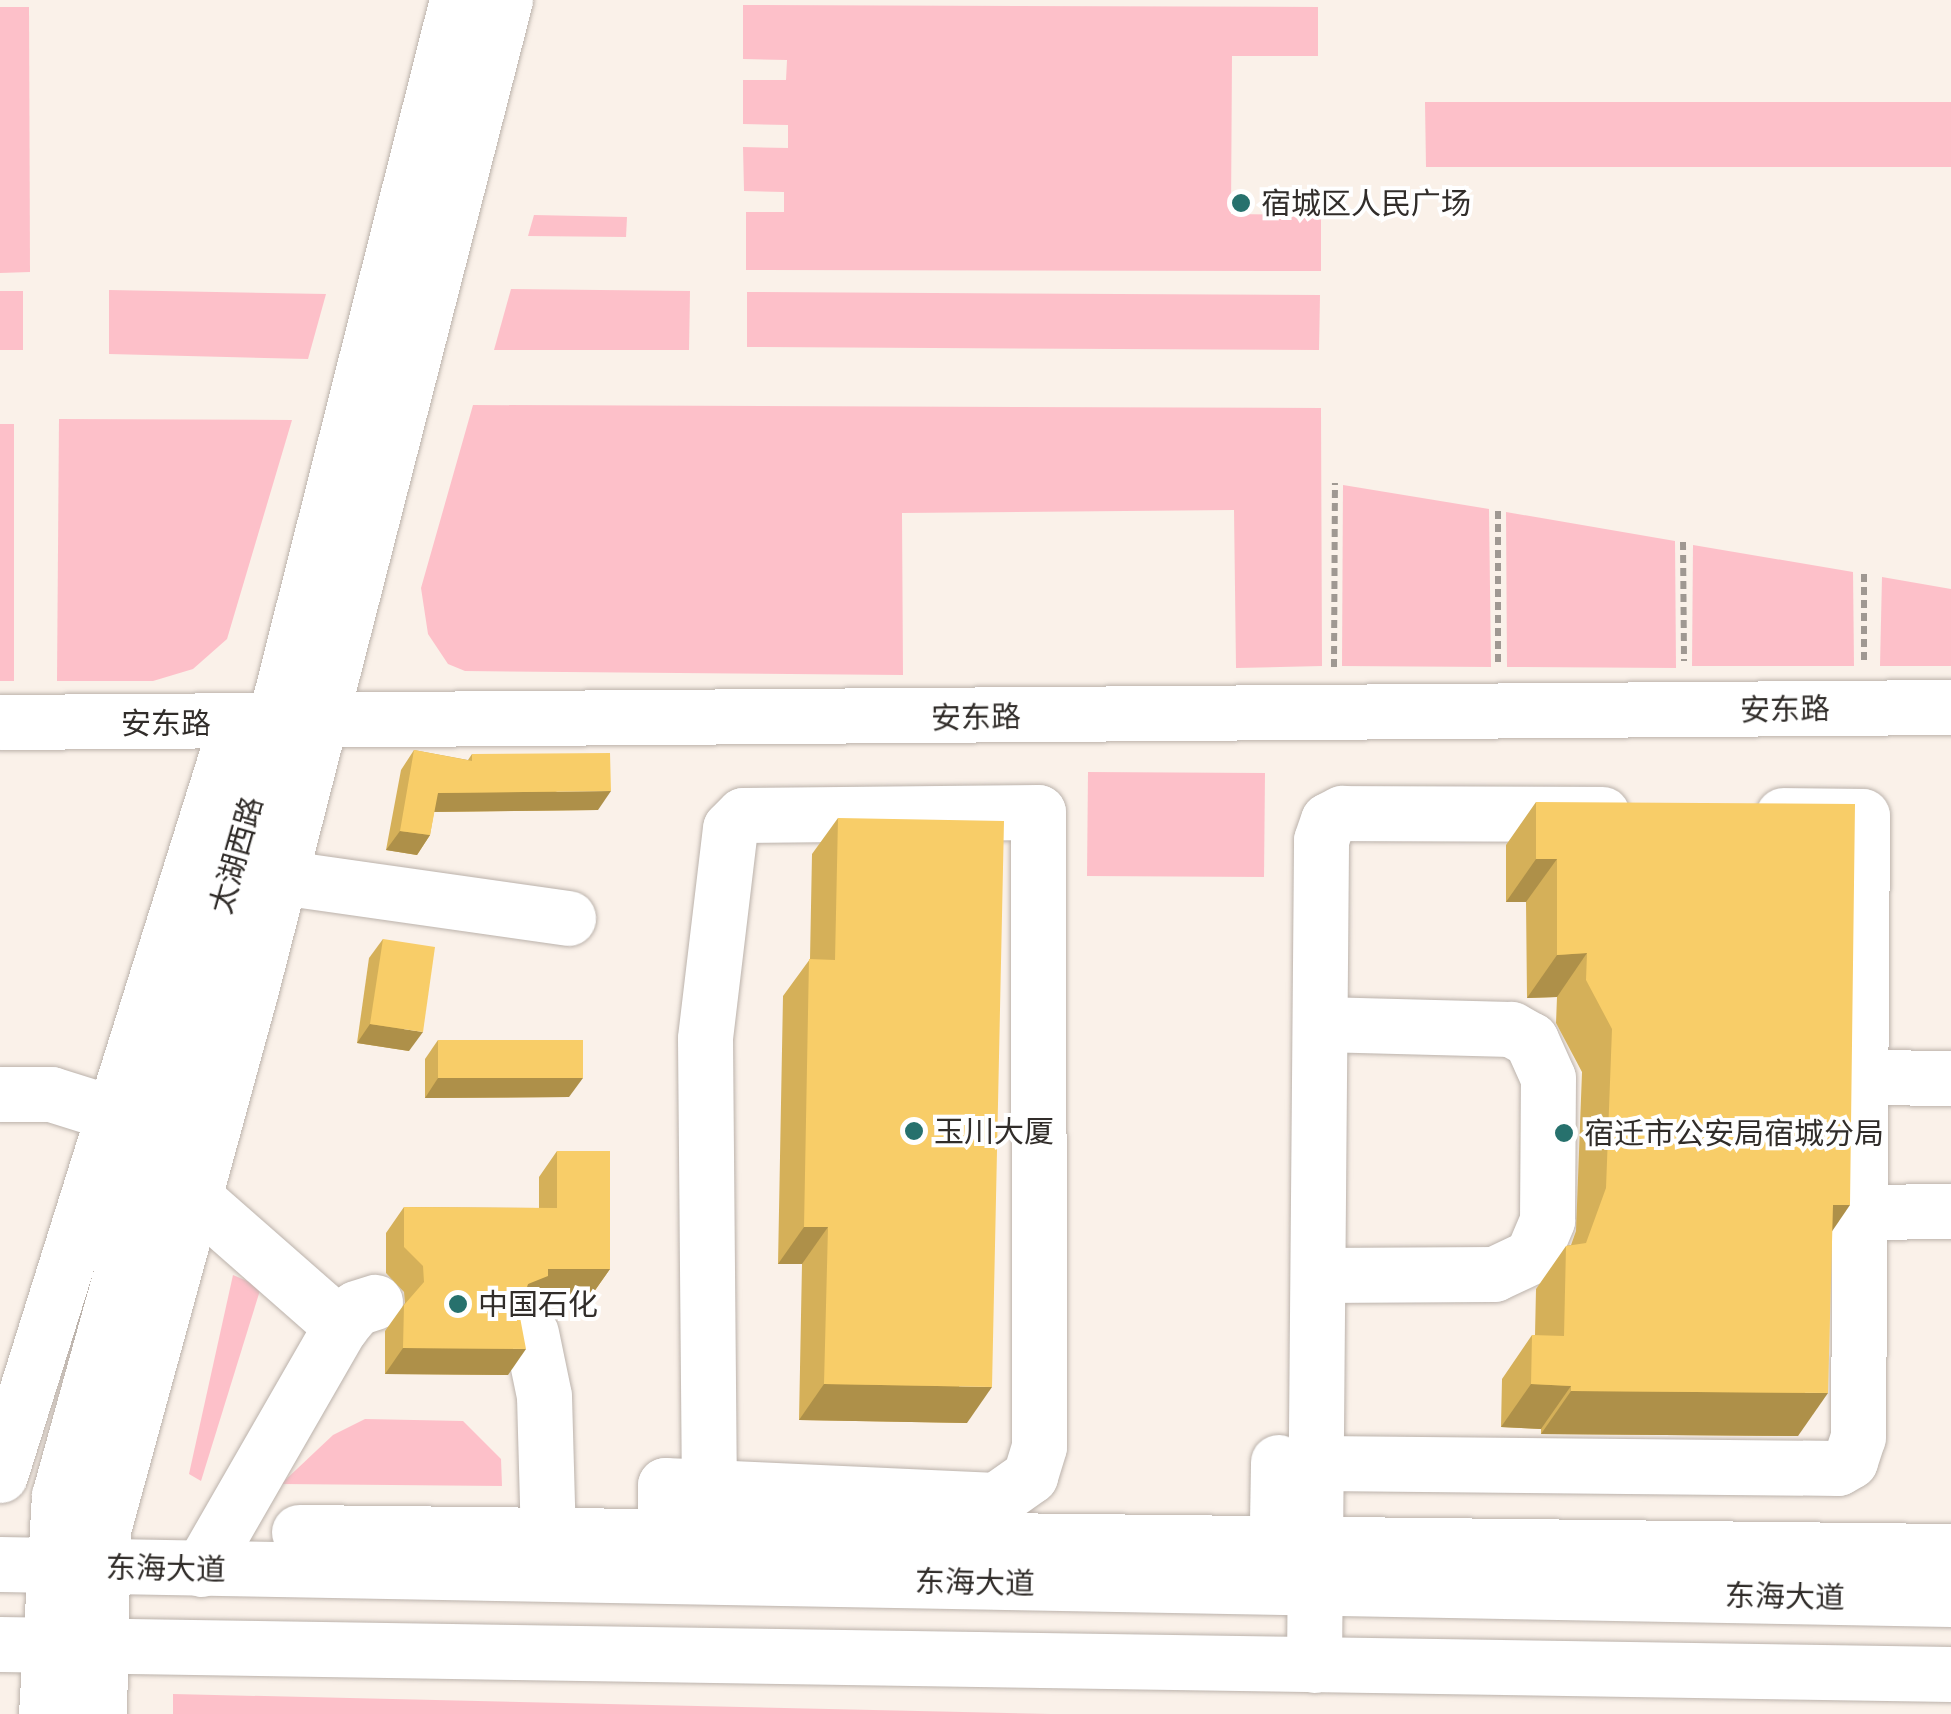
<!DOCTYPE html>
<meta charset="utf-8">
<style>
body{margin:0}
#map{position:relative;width:1951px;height:1714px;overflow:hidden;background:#faf1e9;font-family:Lora,"Noto Sans SC",serif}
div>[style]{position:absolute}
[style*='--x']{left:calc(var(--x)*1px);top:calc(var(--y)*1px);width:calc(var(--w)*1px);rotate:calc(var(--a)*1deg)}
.green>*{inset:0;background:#fdc0c9}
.path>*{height:6px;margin-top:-3px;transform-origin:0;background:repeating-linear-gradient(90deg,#9f9892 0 8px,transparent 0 13px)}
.roads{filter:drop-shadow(0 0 2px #bbb2ab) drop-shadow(0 0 2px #bbb2ab)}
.minor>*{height:55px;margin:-27.5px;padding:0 27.5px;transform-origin:27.5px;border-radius:27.5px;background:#fff}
.wall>*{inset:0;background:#d5b059}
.shaded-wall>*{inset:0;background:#ae9049}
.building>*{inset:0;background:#f8cd68}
.dots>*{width:28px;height:28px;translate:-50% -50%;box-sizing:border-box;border:5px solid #fff;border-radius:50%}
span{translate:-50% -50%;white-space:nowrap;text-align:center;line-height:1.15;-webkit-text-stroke:8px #fff;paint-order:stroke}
.poi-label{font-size:30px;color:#312d2a}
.left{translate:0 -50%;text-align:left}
.street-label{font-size:30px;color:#312d2a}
</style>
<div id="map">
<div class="green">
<i style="clip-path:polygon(743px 5px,1318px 7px,1318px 56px,1232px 56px,1231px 214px,1321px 215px,1321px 271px,746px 270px,746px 212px,784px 212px,784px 192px,744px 191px,743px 147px,788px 148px,788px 125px,743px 124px,743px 80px,786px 80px,787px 60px,743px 59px)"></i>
<i style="clip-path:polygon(0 7px,29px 7px,30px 272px,0 273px)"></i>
<i style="clip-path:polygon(1951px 102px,1951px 167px,1426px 167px,1425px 102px)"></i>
<i style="clip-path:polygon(534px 215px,627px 217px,626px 237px,528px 236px)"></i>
<i style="clip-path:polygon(511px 289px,690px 291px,689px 350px,494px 350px)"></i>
<i style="clip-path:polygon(109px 290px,326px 294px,308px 359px,109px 354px)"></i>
<i style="clip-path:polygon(0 291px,23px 291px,23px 350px,0 350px)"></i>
<i style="clip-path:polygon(747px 292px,1320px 295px,1319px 350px,747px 347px)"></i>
<i style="clip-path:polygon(473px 405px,1321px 408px,1322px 666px,1236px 668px,1234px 510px,902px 513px,903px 675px,465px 671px,448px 664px,428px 634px,421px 588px)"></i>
<i style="clip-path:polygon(59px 419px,292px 420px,227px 639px,193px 669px,153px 681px,57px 681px)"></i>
<i style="clip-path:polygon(0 424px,14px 424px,14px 681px,0 681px)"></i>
<i style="clip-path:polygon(1343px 485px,1489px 509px,1491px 667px,1342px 666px)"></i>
<i style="clip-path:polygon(1506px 512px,1675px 541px,1676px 668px,1507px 667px)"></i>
<i style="clip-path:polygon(1693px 545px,1853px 572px,1854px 666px,1692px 666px)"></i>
<i style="clip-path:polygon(1882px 577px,1951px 589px,1951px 666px,1880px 666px)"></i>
<i style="clip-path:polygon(1088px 772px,1265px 773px,1264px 877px,1087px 876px)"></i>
<i style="clip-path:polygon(233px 1275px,261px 1287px,201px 1481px,189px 1474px)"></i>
<i style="clip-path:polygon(365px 1419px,463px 1421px,501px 1459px,502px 1486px,281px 1484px,333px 1435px)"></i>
<i style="clip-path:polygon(173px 1694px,1051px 1714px,173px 1714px)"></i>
</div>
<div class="path">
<i style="--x:1498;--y:511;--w:154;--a:90"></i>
<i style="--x:1683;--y:542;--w:119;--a:89.5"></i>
<i style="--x:1864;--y:574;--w:88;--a:90"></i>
<i style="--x:1334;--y:667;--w:184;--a:-89.7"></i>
</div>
<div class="roads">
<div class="minor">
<i style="--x:0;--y:722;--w:1951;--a:-0.44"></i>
<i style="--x:280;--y:877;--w:291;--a:8.1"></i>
<i style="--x:1861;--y:1077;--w:90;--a:0.6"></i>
<i style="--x:0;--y:1094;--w:51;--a:0"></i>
<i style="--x:51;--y:1094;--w:101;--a:17.4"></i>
<i style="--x:194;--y:1197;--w:196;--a:41.3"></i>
<i style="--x:1859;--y:1212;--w:92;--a:-0.6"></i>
<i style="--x:1320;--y:1275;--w:174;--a:-0.3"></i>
<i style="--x:1494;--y:1274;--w:42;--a:-25.3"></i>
<i style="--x:1532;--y:1256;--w:39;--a:-67"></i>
<i style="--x:1547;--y:1220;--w:142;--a:-89.6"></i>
<i style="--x:1548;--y:1078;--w:42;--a:-114.1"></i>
<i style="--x:1531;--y:1040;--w:23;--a:-151"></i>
<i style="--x:1511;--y:1029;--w:191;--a:-178.5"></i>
<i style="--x:531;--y:1333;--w:64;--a:78.3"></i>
<i style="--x:544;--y:1396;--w:175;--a:88.4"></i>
<i style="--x:1320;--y:1463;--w:518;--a:0.55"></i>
<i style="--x:1838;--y:1468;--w:14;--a:-30"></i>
<i style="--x:1850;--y:1461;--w:25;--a:-72"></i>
<i style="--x:1858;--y:1437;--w:621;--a:-89.63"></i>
<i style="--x:1862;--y:816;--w:79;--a:-179.3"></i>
<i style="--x:0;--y:1475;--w:780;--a:-72.54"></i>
<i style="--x:299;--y:1532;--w:1652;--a:0.66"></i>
<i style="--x:665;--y:1536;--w:51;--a:-90"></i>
<i style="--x:665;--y:1485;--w:44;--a:2.6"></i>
<i style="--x:709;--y:1487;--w:287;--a:2.6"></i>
<i style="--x:996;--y:1500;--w:42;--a:-35.2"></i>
<i style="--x:1030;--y:1476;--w:31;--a:-73"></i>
<i style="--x:1039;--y:1446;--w:634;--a:-90.09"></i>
<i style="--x:1038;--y:812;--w:295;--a:179.4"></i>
<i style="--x:743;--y:815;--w:18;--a:135"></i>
<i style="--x:730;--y:828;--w:212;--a:96.8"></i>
<i style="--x:705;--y:1039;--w:448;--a:89.5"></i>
<i style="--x:0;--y:1564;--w:1951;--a:1.03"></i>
<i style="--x:201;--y:1569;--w:280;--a:-60.1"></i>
<i style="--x:341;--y:1326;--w:23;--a:-50"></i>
<i style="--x:356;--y:1308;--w:20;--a:-18"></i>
<i style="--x:1276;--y:1579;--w:117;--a:-89"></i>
<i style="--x:0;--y:1644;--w:1951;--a:0.88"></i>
<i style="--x:1314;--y:1665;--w:825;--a:-89.51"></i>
<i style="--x:1321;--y:840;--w:21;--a:-71"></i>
<i style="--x:1328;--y:820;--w:16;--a:-27"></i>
<i style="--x:1342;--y:813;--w:260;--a:0.2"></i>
<i style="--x:46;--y:1714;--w:218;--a:-86.6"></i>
<i style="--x:59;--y:1496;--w:802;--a:-74.46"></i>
<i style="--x:274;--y:723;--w:746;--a:-75.8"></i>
<i style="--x:99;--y:1714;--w:184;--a:-88.8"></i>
<i style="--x:103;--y:1530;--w:561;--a:-74.7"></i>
<i style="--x:251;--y:989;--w:1021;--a:-75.6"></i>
</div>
</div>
<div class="wall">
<i style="clip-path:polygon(414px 750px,468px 760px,472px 754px,598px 810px,434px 812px,430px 835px,417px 855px,386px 850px,401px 770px)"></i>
<i style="clip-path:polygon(1536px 802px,1832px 1231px,1798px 1436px,1541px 1434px,1541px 1429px,1501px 1427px,1502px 1379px,1532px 1335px,1535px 1335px,1536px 1289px,1566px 1246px,1571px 1245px,1576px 1231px,1582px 1072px,1556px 1023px,1557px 997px,1527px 998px,1526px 902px,1506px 902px,1506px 845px)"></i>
<i style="clip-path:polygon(838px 818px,967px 1423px,799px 1420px,802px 1264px,778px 1264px,783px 996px,810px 959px,812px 854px)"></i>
<i style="clip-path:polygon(383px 939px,409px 1051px,357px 1043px,369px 958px)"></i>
<i style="clip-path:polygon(438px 1040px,569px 1097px,425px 1098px,425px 1059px)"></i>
<i style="clip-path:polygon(557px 1151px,610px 1269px,591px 1296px,535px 1295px,530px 1303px,521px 1306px,508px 1375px,385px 1374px,385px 1331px,405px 1303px,404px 1292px,386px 1273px,386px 1233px,404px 1207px,539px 1208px,539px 1177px)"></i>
</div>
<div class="shaded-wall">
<i style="clip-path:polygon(611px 791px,598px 810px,424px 812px,438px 793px)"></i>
<i style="clip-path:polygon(400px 831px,430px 835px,417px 855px,386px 850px)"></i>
<i style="clip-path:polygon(1536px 859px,1557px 859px,1526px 902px,1506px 902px)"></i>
<i style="clip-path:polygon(1587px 953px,1557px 997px,1527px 998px,1557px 955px)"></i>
<i style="clip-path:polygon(370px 1024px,423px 1032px,409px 1051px,357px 1043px)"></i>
<i style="clip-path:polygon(438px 1078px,583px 1078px,569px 1097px,425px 1098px)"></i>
<i style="clip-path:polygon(1833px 1205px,1850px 1205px,1820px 1249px)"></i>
<i style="clip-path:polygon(804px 1227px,828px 1227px,802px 1264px,778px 1264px)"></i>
<i style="clip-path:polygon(548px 1269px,610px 1269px,591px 1296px,535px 1295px,530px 1303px,510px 1310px,528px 1284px)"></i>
<i style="clip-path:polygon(403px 1348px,526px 1349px,508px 1375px,385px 1374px)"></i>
<i style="clip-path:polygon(824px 1384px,992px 1387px,967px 1423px,799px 1420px)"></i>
<i style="clip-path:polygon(1531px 1384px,1571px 1386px,1541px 1429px,1501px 1427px)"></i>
<i style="clip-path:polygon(1571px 1391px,1828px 1393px,1798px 1436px,1541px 1434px)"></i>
</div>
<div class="building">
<i style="clip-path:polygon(414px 750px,472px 761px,472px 754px,610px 753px,611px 791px,438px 793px,430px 835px,400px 831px)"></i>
<i style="clip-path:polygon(1536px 802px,1855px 804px,1850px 1205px,1833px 1205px,1828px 1393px,1571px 1391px,1571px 1386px,1531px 1384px,1532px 1335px,1564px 1336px,1566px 1246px,1586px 1243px,1606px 1188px,1612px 1029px,1586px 980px,1587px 953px,1557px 955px,1557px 859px,1536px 859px)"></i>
<i style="clip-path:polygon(838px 818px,1004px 821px,992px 1387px,824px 1384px,828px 1227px,804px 1227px,809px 959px,835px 960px)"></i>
<i style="clip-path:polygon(383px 939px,435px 947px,423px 1032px,370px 1024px)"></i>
<i style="clip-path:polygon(438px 1040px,583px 1040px,583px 1078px,438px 1078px)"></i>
<i style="clip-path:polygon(557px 1151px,610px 1151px,610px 1269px,548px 1269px,548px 1276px,528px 1284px,519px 1312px,526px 1349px,403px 1348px,404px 1305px,424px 1282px,423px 1266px,404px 1247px,404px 1207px,557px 1208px)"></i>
</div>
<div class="dots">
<i style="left:1241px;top:203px;background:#27716d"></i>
<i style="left:914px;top:1131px;background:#27716d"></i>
<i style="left:1564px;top:1133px;background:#27716d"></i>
<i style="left:458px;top:1304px;background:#27716d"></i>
</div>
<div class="poi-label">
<span class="left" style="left:1261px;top:203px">宿城区人民广场</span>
<span class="left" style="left:934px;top:1131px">玉川大厦</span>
<span class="left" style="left:1584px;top:1133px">宿迁市公安局宿城分局</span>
<span class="left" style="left:478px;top:1304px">中国石化</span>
</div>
<div class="street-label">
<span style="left:1785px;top:709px;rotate:-1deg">安东路</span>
<span style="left:976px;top:717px;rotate:-1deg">安东路</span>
<span style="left:166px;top:723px">安东路</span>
<span style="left:236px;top:855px;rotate:-74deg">太湖西路</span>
<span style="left:166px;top:1568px;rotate:1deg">东海大道</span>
<span style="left:975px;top:1582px;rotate:1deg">东海大道</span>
<span style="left:1785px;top:1596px;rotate:1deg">东海大道</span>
</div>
</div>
